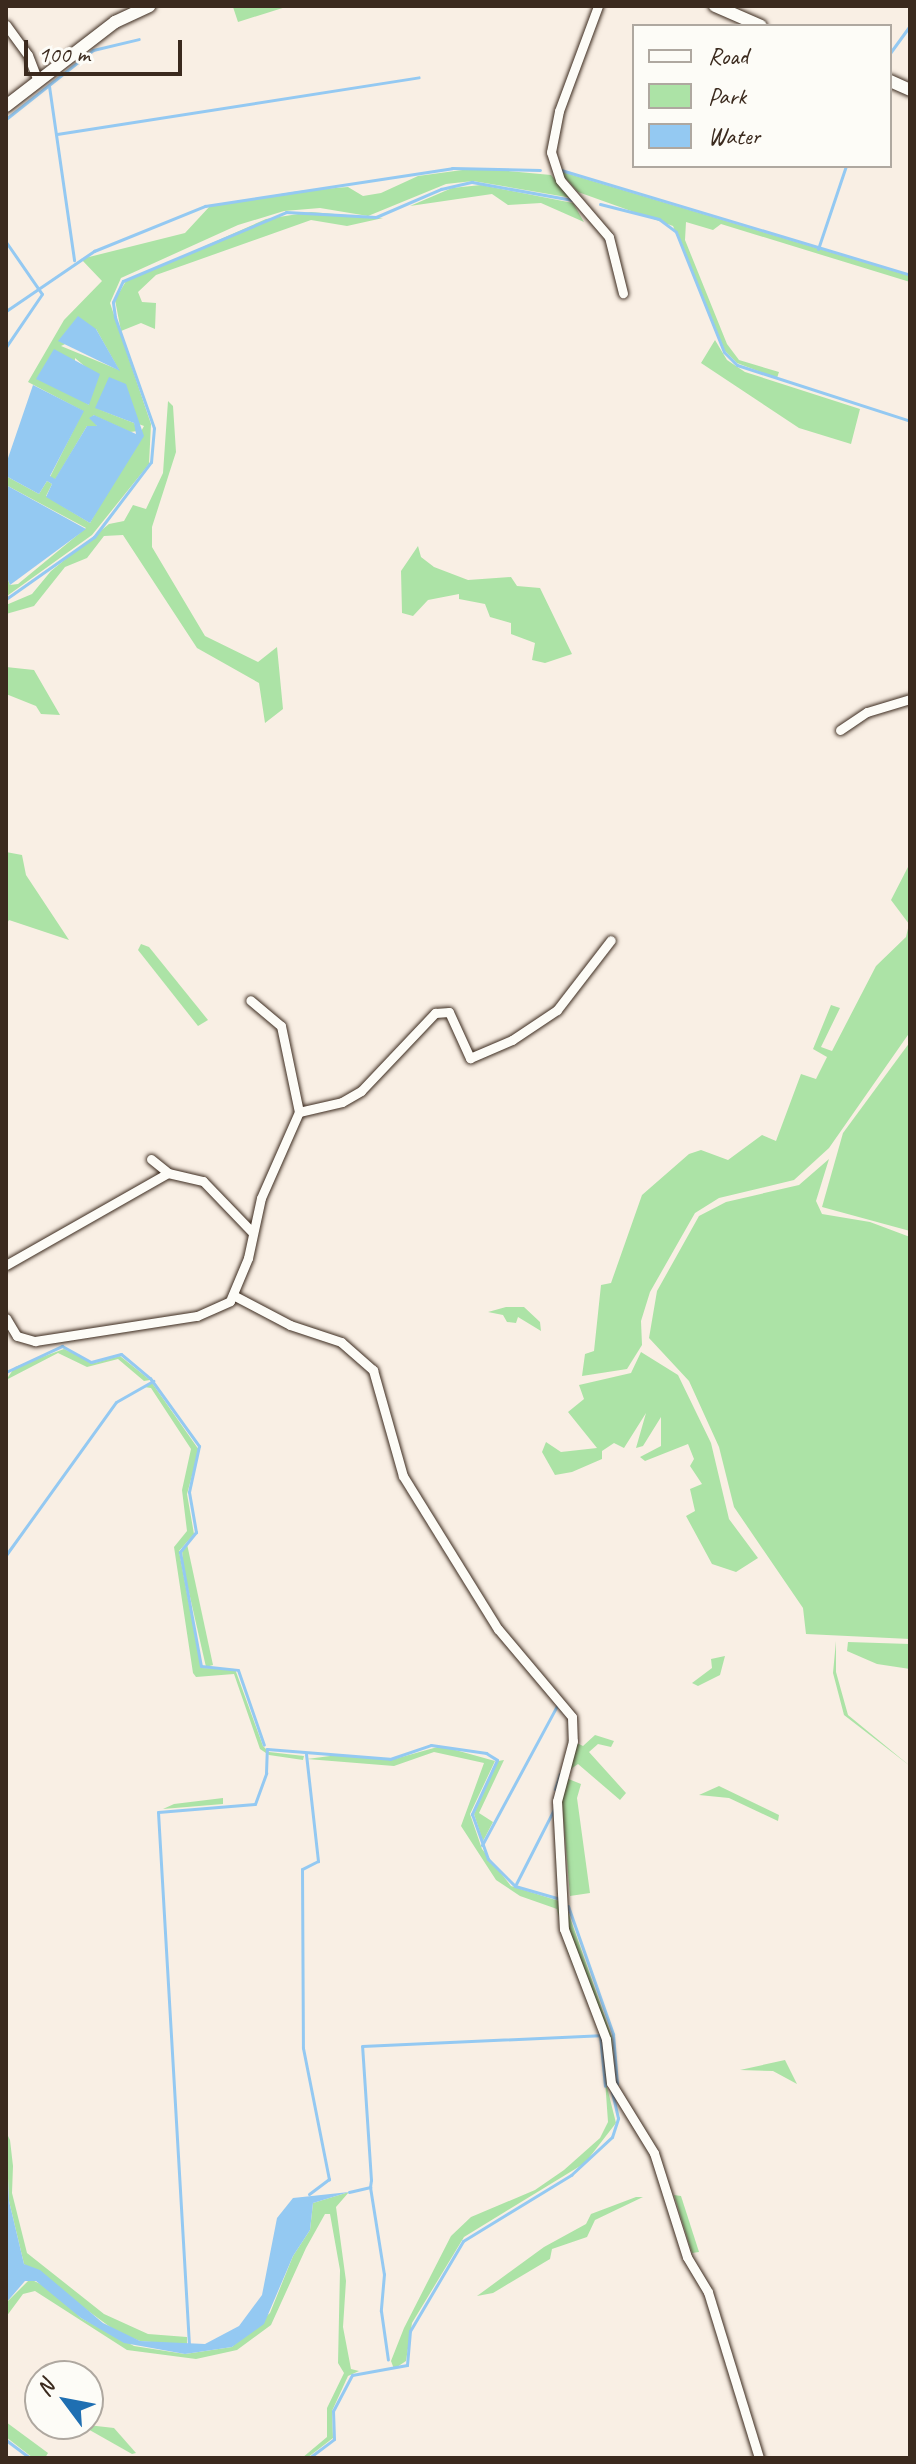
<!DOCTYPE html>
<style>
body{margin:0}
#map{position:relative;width:916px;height:2464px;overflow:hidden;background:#f9efe4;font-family:Caveat,sans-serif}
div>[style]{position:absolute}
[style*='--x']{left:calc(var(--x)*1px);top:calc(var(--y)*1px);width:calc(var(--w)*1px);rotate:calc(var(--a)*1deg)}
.green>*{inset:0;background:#ace3a6}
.water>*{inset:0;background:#94c9f2}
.stream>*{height:3px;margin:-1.5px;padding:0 1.5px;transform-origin:1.5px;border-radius:1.5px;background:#94c9f2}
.roads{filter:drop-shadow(0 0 2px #3b2a1e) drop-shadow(0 0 2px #3b2a1e)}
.minor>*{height:9px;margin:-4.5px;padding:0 4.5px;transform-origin:4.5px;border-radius:4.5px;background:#fdfcf7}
.tertiary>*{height:12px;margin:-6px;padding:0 6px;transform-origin:6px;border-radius:6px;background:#fdfcf7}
span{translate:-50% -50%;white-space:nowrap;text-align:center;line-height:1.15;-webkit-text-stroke:8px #fdfcf7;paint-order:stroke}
.frame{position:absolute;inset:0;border:8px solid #3b2a1e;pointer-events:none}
.legend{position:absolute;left:632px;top:24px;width:260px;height:144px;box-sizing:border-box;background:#fdfcf7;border:2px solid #afa8a0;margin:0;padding:10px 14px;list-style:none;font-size:24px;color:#3b2a1e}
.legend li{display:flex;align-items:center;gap:16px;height:40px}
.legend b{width:40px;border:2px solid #afa8a0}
.north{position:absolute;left:24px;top:2360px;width:80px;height:80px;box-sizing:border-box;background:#fdfcf7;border:2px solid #afa8a0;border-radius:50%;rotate:302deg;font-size:22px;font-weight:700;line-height:32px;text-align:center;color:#3b2a1e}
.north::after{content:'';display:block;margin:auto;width:28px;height:36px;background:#1f6fb2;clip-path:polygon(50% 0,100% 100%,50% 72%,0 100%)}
.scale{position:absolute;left:24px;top:40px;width:158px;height:36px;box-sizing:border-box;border:4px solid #3b2a1e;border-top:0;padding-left:10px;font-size:24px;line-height:28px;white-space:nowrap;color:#3b2a1e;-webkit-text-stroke:6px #fdfcf7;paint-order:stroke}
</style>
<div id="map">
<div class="green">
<i style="clip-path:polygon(237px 6px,289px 6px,238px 22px,233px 7px)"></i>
<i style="clip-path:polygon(evenodd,477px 168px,551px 175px,572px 198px,473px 181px,446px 184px,368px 216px,320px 208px,284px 211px,238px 225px,121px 278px,110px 303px,151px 424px,149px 464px,92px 535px,7px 596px,6px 575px,10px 585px,18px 584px,86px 528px,6px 485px,6px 476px,39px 494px,47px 481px,52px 484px,46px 496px,90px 523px,144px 426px,95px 408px,134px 423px,138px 431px,130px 432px,93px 415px,97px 426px,87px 426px,55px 480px,50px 477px,83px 411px,28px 382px,64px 320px,102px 281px,81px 259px,185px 233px,210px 206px,299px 191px,348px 187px,363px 196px,381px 193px,418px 176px,477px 168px,96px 329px,119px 370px,61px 346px,96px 329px,477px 168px,75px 358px,88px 369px,89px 405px,74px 395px,75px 358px)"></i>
<i style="clip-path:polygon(559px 171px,910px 276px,910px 282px,721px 224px,713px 230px,686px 222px,685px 240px,727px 344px,739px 360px,779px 372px,777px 378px,737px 363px,725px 351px,673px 226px,578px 192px)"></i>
<i style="clip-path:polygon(481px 185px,573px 203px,584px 222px,541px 203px,508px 205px,492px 194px,410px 206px,452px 188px)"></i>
<i style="clip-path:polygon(311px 212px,383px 218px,347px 226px,311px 220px,156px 275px,138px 292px,142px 302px,156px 303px,155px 329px,141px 323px,121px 331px,115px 300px,126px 281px,266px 219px)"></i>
<i style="clip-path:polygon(715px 340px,727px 360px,745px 372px,860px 409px,851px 444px,799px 428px,701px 363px)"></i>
<i style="clip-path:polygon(168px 401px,173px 406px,176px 452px,152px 527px,152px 547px,205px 636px,258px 662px,277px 647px,283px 709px,265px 723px,259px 683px,197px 648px,123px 535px,104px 536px,87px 558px,65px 567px,34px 606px,6px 614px,6px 605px,32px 594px,51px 571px,109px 524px,124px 521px,133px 505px,146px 509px,163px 473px)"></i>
<i style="clip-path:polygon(418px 546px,421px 557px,434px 567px,468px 580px,511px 577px,517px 586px,540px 588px,572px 654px,545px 663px,532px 660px,535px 643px,511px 634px,511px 623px,490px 617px,485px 604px,459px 599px,459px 594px,428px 600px,413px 616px,402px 613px,401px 571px)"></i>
<i style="clip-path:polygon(6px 667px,34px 670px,60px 715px,41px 714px,36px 706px,6px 694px)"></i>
<i style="clip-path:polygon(910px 848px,910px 1032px,829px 1148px,794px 1180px,719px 1198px,695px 1213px,650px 1292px,641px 1321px,642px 1345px,627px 1369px,582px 1376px,585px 1354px,594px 1351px,601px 1285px,611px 1283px,642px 1195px,689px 1154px,701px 1150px,728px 1160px,762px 1135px,776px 1141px,801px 1074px,816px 1079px,827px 1057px,813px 1049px,831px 1005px,840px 1008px,821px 1047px,832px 1051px,876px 966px,906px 937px,909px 924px,891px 900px,908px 867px)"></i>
<i style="clip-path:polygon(6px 852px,22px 855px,26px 875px,69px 940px,9px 920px,6px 925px)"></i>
<i style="clip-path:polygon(141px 944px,149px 947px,208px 1020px,198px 1026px,138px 950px)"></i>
<i style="clip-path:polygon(910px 1042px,910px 1231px,822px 1207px,843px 1133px)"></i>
<i style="clip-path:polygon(829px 1159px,816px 1201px,822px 1214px,870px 1222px,910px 1237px,910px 1639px,806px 1634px,803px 1608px,734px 1507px,719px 1447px,689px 1381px,649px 1338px,657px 1291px,699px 1216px,726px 1202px,799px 1185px)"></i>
<i style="clip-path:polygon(506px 1307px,524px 1307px,540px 1322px,541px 1331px,518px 1317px,516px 1323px,507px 1322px,503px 1315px,488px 1312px)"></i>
<i style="clip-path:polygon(64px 1349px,94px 1363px,120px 1356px,150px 1380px,144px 1381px,118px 1359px,87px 1367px,58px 1353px,6px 1380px,15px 1367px)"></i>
<i style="clip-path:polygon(641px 1352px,678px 1375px,711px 1443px,729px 1519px,758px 1558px,736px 1572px,712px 1564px,686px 1516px,695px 1511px,690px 1489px,702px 1484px,690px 1466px,694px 1459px,688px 1444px,645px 1461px,640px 1457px,661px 1446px,661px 1417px,643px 1446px,636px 1448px,646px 1413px,624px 1448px,614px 1443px,602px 1451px,602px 1459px,572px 1472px,555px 1475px,542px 1452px,546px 1442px,561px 1452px,597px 1448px,568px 1412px,584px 1399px,579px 1385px,631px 1373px)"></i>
<i style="clip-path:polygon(152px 1383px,199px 1450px,187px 1494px,194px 1534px,179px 1551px,201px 1668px,235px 1669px,263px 1746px,269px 1752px,304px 1756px,303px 1760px,269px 1755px,260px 1749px,234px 1674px,196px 1677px,193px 1673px,174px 1547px,187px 1531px,182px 1490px,191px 1449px,151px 1388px,144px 1387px)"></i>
<i style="clip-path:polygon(187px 1544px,213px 1665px,206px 1667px,183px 1566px,182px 1548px)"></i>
<i style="clip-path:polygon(836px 1641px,836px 1672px,848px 1715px,910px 1766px,844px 1715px,833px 1673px)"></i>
<i style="clip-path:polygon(848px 1642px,910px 1644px,910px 1669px,877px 1664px,847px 1651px)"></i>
<i style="clip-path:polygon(725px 1656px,720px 1675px,698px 1686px,692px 1683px,712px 1668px,711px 1659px)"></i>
<i style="clip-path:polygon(595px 1735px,614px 1741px,611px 1747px,598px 1744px,589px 1752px,626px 1793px,620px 1800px,578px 1764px,568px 1771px,577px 1743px,583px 1746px)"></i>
<i style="clip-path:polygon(441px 1746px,495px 1761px,470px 1814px,482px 1849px,511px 1886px,559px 1901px,562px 1929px,605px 2039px,607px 2087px,616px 2123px,585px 2163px,464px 2237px,412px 2323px,406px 2361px,394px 2369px,391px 2361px,404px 2328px,451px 2236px,471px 2217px,535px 2190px,564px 2170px,600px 2138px,608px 2122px,602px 2038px,566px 1947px,557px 1909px,520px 1896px,496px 1880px,461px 1826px,484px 1763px,434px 1752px,394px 1766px,307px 1759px,338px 1755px,391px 1760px)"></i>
<i style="clip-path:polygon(504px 1760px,479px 1813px,493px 1822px,483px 1841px,474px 1814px,498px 1761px)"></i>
<i style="clip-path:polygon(566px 1778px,581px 1784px,577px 1798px,590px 1893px,570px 1896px,562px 1801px)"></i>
<i style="clip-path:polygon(719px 1786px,779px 1815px,778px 1821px,729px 1798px,699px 1795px)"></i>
<i style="clip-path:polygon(223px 1798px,223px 1804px,163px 1809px,174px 1804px)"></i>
<i style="clip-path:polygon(566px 1906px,612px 2037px,615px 2086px,609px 2035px,567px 1926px)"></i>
<i style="clip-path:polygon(785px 2060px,797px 2084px,773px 2071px,740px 2070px)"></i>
<i style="clip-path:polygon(6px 2132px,10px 2140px,13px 2166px,12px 2193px,27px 2253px,104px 2314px,148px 2334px,187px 2337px,187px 2345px,140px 2341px,117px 2332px,24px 2264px,9px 2201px)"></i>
<i style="clip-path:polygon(349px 2192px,336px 2207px,346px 2281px,343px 2327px,351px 2369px,359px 2371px,348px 2376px,332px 2411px,333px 2438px,307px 2458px,302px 2458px,327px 2437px,327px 2408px,344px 2373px,338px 2363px,340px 2270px,330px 2214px,325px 2214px,306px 2248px,271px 2325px,237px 2350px,196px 2359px,127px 2350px,35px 2291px,23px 2294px,6px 2317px,7px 2302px,30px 2279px,53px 2290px,81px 2318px,134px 2346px,185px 2354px,232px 2347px,270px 2313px,293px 2256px,310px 2230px,313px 2203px)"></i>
<i style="clip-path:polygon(674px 2195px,681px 2196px,699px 2252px,692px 2253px)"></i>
<i style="clip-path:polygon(636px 2197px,643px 2197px,595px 2220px,587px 2237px,552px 2249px,550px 2259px,493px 2293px,477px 2296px,544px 2247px,586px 2224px,591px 2214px)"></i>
<i style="clip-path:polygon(6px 2422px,48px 2453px,45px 2458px,33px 2458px,6px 2437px)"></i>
<i style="clip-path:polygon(79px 2424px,114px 2428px,136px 2453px,132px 2454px)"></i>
</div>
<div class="water">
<i style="clip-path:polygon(78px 316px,96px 329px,120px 371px,58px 341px)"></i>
<i style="clip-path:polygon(54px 349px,100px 374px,89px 405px,36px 379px)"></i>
<i style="clip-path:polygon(109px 377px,126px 384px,144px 436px,90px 523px,46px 497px,52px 484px,47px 481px,39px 494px,6px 476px,6px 464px,33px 385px,84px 411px,50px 476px,55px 479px,87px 426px,97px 426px,89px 418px,94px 415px,136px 434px,134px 423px,95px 408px)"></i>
<i style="clip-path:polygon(6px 485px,86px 529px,10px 585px,6px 575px)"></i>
<i style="clip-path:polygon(6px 2139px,9px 2201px,24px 2264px,40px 2270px,103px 2323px,140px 2341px,205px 2344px,239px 2326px,262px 2295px,277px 2218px,293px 2198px,349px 2192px,313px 2203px,310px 2230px,293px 2256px,264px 2324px,232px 2347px,185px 2354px,124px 2343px,81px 2318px,36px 2281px,25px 2281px,6px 2303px)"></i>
</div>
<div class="stream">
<i style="--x:890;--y:53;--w:34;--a:-54"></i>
<i style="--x:49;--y:86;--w:176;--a:81.8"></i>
<i style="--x:6;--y:119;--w:111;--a:-38.4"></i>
<i style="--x:93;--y:50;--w:47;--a:-13.4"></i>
<i style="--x:57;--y:134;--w:366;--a:-8.9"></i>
<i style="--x:561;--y:170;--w:364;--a:16.7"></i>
<i style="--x:600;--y:204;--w:61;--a:14.3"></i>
<i style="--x:659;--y:219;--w:21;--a:37"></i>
<i style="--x:676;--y:232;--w:129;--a:68.2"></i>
<i style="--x:724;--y:352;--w:18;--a:45"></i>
<i style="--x:737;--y:365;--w:182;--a:17.9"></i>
<i style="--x:6;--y:242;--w:63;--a:55.3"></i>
<i style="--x:42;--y:294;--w:64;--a:124.2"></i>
<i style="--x:818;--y:249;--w:88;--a:-71.4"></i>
<i style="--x:6;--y:311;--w:107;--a:-34.3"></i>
<i style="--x:94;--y:251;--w:120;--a:-22.1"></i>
<i style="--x:205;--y:206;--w:250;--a:-8.7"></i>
<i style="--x:452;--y:168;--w:88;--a:1.3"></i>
<i style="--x:6;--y:599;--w:108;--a:-35.2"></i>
<i style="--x:94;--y:537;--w:94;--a:-52.8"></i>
<i style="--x:151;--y:462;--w:34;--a:-85"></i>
<i style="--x:154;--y:428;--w:118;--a:-109.4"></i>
<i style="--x:115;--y:317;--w:15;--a:-98"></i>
<i style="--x:113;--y:302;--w:23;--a:-65"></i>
<i style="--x:123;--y:281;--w:177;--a:-22.9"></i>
<i style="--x:286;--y:212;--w:90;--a:3.2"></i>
<i style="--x:376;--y:217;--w:71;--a:-23.3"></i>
<i style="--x:441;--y:189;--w:32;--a:-13"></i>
<i style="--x:472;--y:182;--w:102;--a:10.2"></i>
<i style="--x:6;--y:1372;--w:62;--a:-24.9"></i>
<i style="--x:62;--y:1346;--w:33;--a:29"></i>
<i style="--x:91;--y:1362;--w:31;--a:-15"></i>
<i style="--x:121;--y:1354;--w:38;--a:40"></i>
<i style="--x:150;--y:1378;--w:84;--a:54.2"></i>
<i style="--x:199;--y:1446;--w:47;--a:102.3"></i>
<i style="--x:189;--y:1492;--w:41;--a:80.1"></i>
<i style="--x:196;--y:1532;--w:26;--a:129"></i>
<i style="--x:180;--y:1552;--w:116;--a:79.6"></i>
<i style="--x:201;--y:1666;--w:37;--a:6"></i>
<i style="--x:238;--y:1670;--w:79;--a:70.9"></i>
<i style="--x:6;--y:1555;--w:188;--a:-54.3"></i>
<i style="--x:116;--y:1402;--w:43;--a:-29.6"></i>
<i style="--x:306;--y:1754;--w:108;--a:83.6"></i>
<i style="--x:318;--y:1861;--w:18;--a:153"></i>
<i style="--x:302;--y:1869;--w:179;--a:89.7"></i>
<i style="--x:303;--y:2048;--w:134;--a:78.8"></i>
<i style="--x:329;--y:2179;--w:25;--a:143"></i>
<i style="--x:555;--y:1789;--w:16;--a:-72"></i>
<i style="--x:482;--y:1845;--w:160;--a:-61.7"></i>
<i style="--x:516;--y:1884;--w:84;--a:-63.1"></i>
<i style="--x:568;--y:1906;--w:136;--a:70.6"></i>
<i style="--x:613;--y:2034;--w:50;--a:85.4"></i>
<i style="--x:370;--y:2187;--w:88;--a:80.9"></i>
<i style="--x:384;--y:2274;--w:37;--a:95"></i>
<i style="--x:381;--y:2311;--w:49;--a:81.9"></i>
<i style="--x:349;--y:2192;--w:22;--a:-13"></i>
<i style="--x:370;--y:2187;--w:7;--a:-82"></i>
<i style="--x:371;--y:2180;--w:134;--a:-93.8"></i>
<i style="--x:362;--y:2046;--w:238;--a:-2.6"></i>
<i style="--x:600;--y:2035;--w:51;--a:84.4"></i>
<i style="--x:189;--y:2345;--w:534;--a:-93.33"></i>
<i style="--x:158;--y:1812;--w:97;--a:-4.7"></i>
<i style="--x:255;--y:1804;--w:33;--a:-70"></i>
<i style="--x:266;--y:1773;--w:24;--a:-88"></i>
<i style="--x:267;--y:1749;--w:123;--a:4.6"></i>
<i style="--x:390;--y:1759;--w:43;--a:-18.9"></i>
<i style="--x:431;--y:1745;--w:56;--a:8.3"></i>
<i style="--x:486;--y:1753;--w:13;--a:32"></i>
<i style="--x:497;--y:1760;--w:60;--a:114.8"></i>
<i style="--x:472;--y:1814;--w:48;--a:70.4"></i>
<i style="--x:488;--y:1859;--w:38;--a:45"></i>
<i style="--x:515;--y:1886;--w:47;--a:16.1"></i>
<i style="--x:6;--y:2440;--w:30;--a:37"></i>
<i style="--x:309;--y:2458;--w:31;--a:-37"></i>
<i style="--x:334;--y:2439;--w:28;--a:-92"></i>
<i style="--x:333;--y:2411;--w:41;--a:-62.2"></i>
<i style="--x:352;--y:2375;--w:56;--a:-10.3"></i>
<i style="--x:407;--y:2365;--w:34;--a:-85"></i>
<i style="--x:410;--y:2331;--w:104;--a:-59.5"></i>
<i style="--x:463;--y:2241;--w:127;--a:-31.4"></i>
<i style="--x:571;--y:2175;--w:56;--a:-42.8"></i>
<i style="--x:612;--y:2137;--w:20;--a:-72"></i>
<i style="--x:618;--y:2118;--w:27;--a:-103"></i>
</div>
<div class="roads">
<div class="minor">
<i style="--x:598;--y:6;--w:112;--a:110.4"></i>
<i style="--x:559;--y:111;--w:42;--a:101"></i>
<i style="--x:551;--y:152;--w:29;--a:72"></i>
<i style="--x:560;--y:180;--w:75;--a:49.3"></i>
<i style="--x:609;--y:237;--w:58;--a:76"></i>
<i style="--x:6;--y:25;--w:37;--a:54"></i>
<i style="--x:28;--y:55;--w:28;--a:69"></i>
<i style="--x:840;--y:730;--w:32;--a:-34"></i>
<i style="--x:867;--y:712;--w:45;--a:-16.8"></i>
<i style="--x:299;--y:1112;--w:44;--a:-13.1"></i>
<i style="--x:342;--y:1102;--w:22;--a:-30"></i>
<i style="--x:361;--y:1091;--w:108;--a:-46.5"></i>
<i style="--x:435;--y:1013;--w:14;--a:-4"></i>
<i style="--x:449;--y:1012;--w:51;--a:65.5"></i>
<i style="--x:470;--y:1058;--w:46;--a:-23.2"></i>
<i style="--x:512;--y:1040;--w:54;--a:-33.7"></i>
<i style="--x:557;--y:1010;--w:88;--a:-52.4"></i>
<i style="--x:151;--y:1159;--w:22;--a:39"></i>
<i style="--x:168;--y:1173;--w:36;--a:13"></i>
<i style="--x:203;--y:1181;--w:72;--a:46.1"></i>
<i style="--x:6;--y:1265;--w:186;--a:-29.6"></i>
<i style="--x:233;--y:1295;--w:64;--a:27.8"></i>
<i style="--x:290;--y:1325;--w:54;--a:18.4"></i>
<i style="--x:341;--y:1342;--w:43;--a:41.2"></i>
<i style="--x:373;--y:1370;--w:110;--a:74.2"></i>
<i style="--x:403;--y:1476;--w:180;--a:58.2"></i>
<i style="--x:498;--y:1629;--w:115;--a:49.9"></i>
<i style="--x:572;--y:1717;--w:24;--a:88"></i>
<i style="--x:573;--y:1741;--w:62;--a:104.9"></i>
<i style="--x:557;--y:1801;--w:128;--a:86.9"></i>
<i style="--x:564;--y:1929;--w:118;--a:69.1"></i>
<i style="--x:606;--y:2039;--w:44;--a:83.5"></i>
<i style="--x:611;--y:2083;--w:82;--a:58.4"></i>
<i style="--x:654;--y:2153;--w:109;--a:72.4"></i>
<i style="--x:687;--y:2257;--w:41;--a:59"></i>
<i style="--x:708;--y:2292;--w:174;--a:72.9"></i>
<i style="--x:6;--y:1318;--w:21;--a:59"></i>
<i style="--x:17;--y:1336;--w:19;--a:16"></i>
<i style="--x:35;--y:1341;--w:164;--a:-8.8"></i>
<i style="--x:197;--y:1316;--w:36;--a:-24"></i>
<i style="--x:230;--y:1301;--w:47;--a:-67.3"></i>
<i style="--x:248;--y:1258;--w:61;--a:-77.8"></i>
<i style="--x:261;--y:1198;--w:94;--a:-66.2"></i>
<i style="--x:299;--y:1112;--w:88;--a:-101.8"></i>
<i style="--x:281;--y:1026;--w:40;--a:-140"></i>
</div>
<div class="tertiary">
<i style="--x:715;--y:6;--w:50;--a:23.5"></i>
<i style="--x:890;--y:81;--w:22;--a:24"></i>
<i style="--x:6;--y:106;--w:138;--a:-37.6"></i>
<i style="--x:115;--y:22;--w:38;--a:-25"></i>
</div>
</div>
<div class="frame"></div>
<ul class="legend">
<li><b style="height:10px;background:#fdfcf7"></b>Road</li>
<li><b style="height:22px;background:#ace3a6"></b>Park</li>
<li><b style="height:22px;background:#94c9f2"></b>Water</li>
</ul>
<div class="north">N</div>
<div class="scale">100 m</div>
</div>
